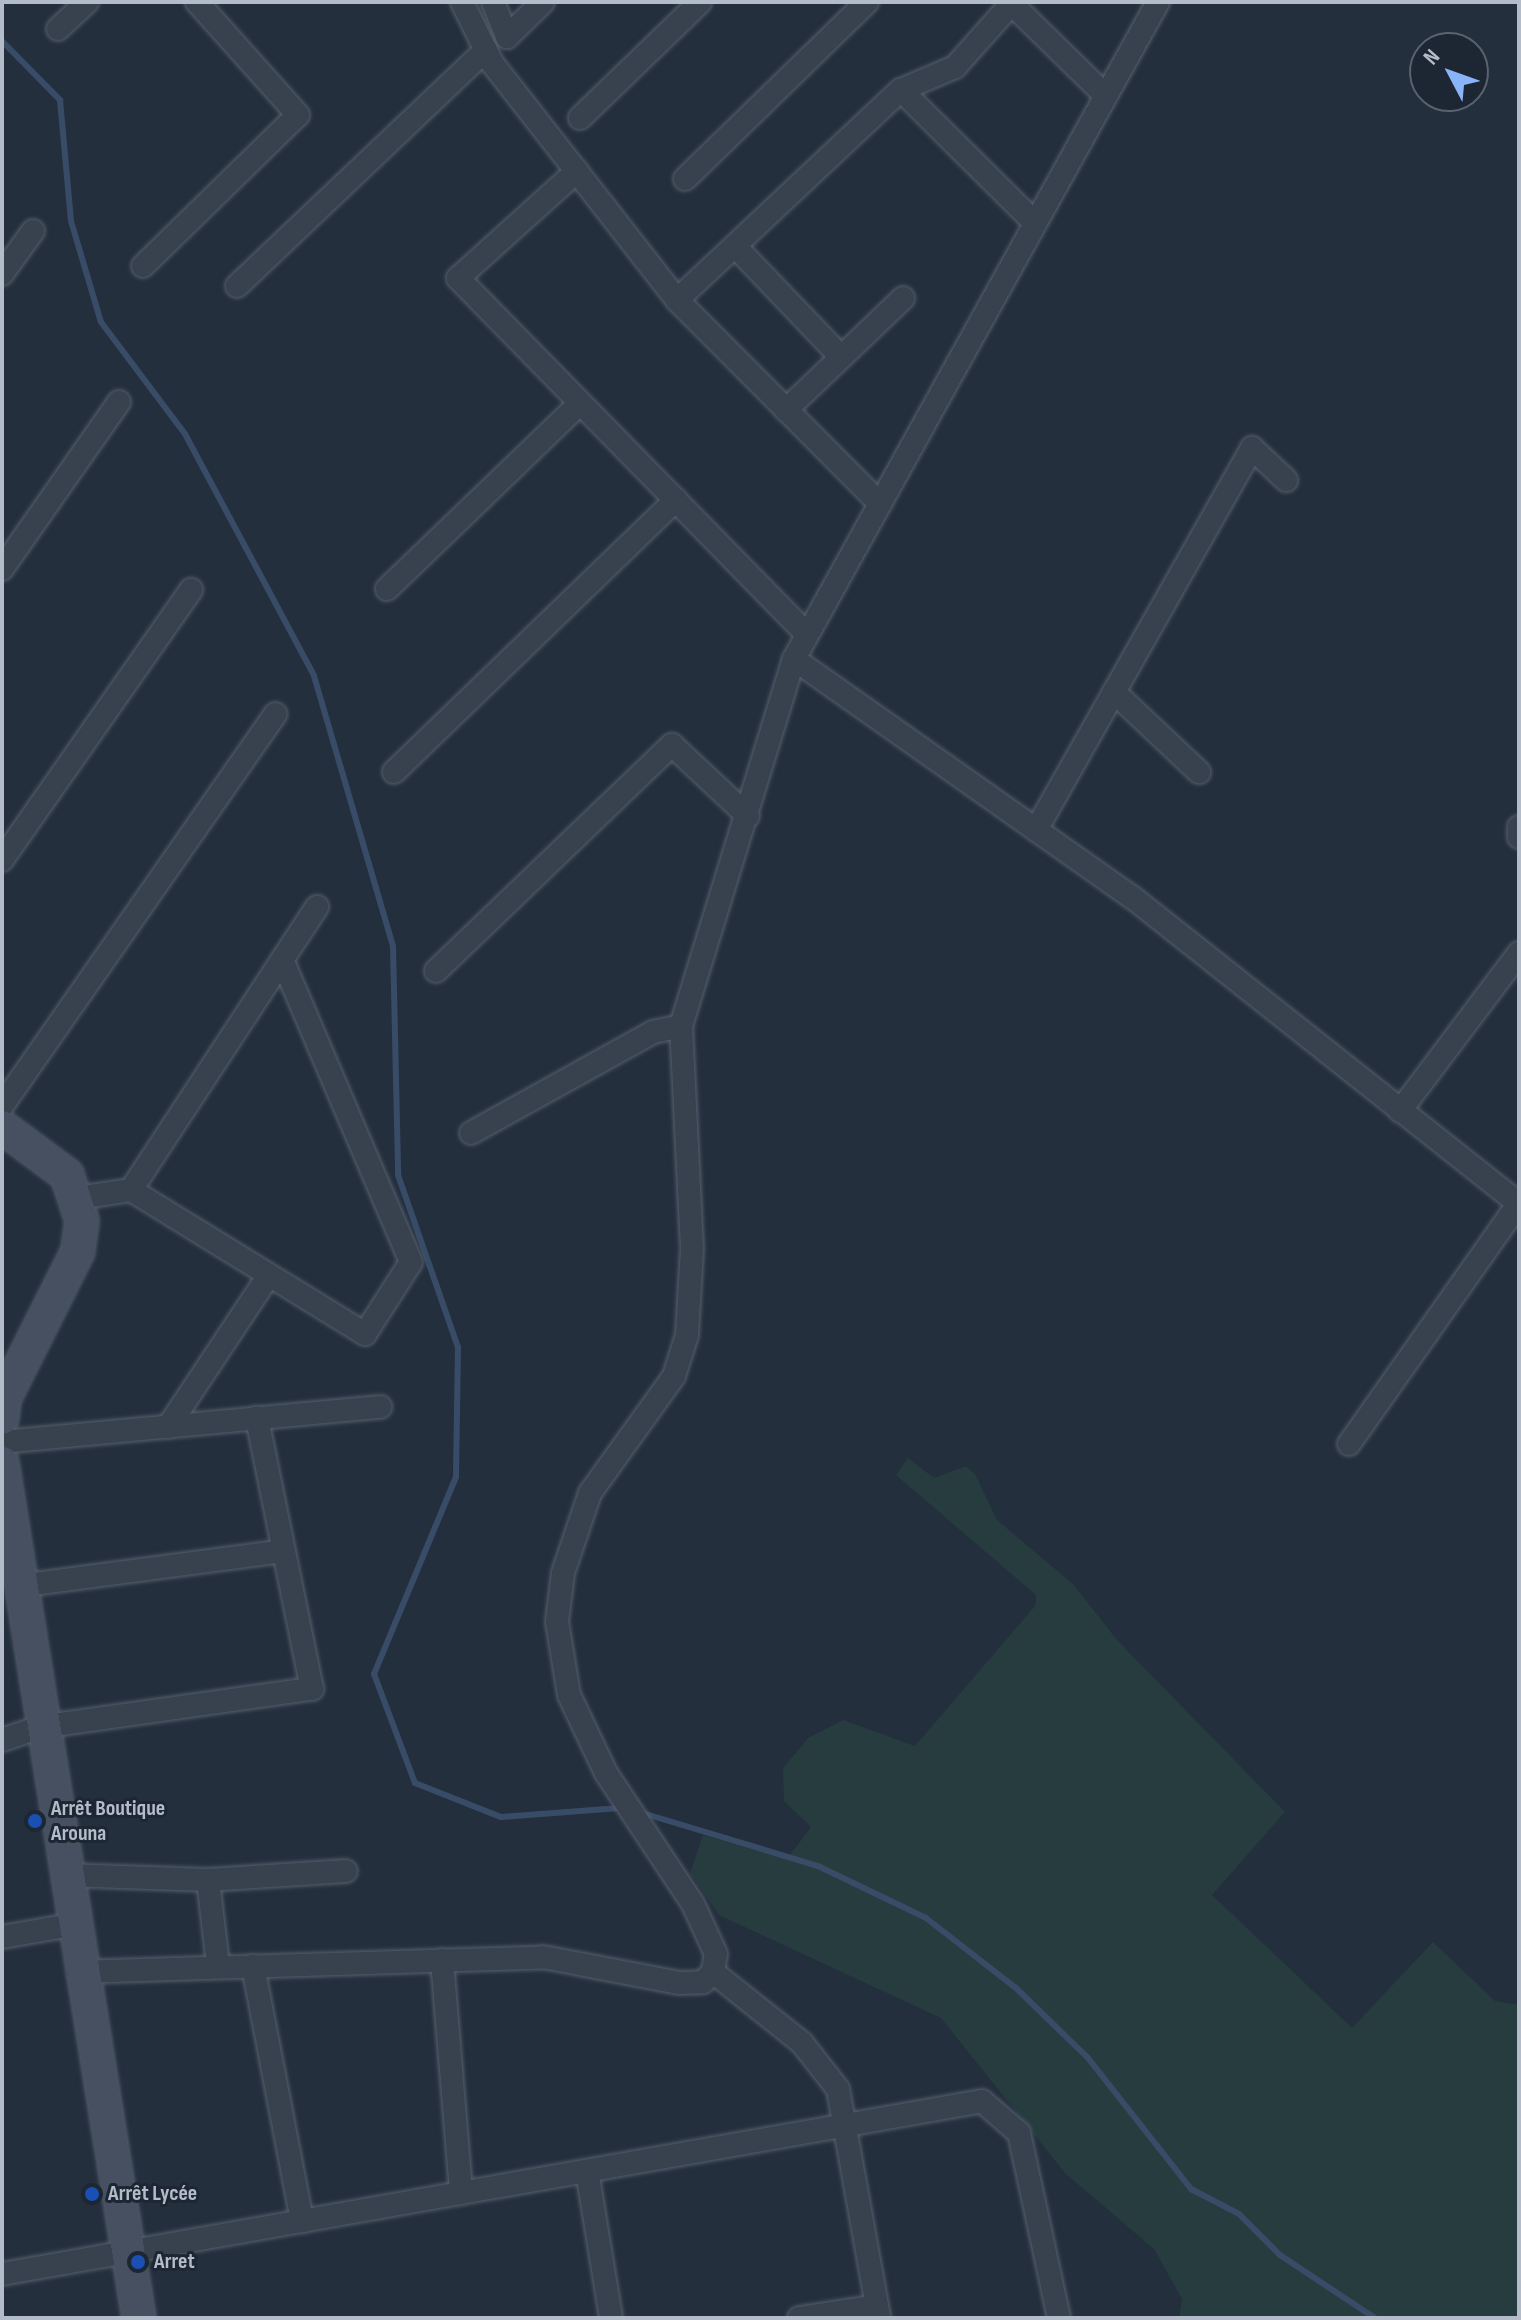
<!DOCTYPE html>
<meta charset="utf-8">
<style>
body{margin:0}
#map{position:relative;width:1521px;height:2320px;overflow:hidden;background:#242f3e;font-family:"Sofia Sans Condensed",sans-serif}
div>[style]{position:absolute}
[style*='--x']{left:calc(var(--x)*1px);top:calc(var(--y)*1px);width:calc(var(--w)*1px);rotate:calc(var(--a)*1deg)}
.green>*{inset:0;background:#263c3f}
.stream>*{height:6px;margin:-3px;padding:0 3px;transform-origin:3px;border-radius:3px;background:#394c67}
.roads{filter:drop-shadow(0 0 2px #565f6c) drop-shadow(0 0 2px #565f6c)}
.street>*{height:22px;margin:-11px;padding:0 11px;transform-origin:11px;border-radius:11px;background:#38414e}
.secondary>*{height:32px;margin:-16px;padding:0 16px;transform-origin:16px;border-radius:16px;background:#465061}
.dots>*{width:22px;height:22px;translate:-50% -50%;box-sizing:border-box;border:4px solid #1d2633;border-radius:50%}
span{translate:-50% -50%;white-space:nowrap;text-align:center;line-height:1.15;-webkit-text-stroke:6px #1d2633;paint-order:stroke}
.poi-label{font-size:22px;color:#b4bcc9;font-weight:700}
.left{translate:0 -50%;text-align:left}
.frame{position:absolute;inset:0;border:4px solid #b4bcc9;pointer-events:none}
.north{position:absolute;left:1409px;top:32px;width:80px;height:80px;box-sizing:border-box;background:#1d2633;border:2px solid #59626f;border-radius:50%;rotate:311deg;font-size:22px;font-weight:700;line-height:32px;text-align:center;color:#b4bcc9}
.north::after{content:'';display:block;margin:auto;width:28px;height:36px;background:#8ab4f8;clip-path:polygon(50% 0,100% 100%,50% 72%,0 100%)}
</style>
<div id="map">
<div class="green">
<i style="clip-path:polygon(908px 1458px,934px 1478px,966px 1466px,975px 1474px,997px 1520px,1073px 1584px,1117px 1640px,1285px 1812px,1212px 1895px,1352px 2028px,1433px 1942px,1495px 2001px,1519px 2005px,1519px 2318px,1179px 2318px,1182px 2299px,1154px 2249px,1065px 2173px,941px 2018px,719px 1915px,690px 1873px,703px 1835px,787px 1859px,811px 1827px,784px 1801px,783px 1768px,808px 1738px,843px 1720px,915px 1746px,1035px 1606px,1036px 1595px,896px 1475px)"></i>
</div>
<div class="stream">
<i style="--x:2;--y:41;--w:83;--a:45.5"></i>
<i style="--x:60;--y:100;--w:121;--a:84.8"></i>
<i style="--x:71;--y:221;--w:105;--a:73.5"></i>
<i style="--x:101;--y:322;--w:140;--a:53.1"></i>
<i style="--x:185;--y:434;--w:274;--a:61.9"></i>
<i style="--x:314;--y:676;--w:282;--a:73.7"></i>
<i style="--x:393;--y:947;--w:228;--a:88.7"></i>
<i style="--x:398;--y:1175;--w:182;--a:70.8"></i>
<i style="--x:458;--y:1347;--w:130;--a:90.9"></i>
<i style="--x:456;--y:1477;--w:213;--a:112.6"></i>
<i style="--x:374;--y:1674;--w:116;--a:69.4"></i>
<i style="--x:415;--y:1783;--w:92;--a:21.6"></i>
<i style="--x:501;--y:1817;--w:119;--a:-4.3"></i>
<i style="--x:639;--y:1812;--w:187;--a:16.8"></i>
<i style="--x:818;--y:1866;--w:120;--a:25.7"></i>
<i style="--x:926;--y:1918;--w:114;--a:37.9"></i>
<i style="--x:1016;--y:1988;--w:100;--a:44.2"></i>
<i style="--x:1088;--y:2058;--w:167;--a:51.8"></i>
<i style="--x:1191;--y:2189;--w:54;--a:27.5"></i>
<i style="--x:1239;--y:2214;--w:58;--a:45"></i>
<i style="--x:1280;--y:2255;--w:114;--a:33.6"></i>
</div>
<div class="roads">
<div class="street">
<i style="--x:462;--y:2;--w:68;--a:63.8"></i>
<i style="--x:492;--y:63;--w:301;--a:52"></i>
<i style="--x:677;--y:300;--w:288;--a:45.1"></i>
<i style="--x:493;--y:2;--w:38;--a:68"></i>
<i style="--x:507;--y:37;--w:50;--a:-44.2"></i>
<i style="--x:1012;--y:4;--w:130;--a:44.4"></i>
<i style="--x:58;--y:29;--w:40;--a:-43"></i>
<i style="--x:901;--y:90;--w:189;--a:44.8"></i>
<i style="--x:580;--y:118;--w:167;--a:-44"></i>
<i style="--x:577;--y:171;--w:160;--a:138"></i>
<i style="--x:458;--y:278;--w:499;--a:45.6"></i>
<i style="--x:685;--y:179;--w:254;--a:-44.2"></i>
<i style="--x:735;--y:246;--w:153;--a:46.3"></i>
<i style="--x:143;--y:266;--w:216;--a:-44.3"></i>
<i style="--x:298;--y:115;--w:152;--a:-131.8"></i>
<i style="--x:2;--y:274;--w:53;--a:-54.2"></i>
<i style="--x:237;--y:286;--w:343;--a:-43.5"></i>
<i style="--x:677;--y:300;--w:307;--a:-43.2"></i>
<i style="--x:901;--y:90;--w:59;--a:-23.1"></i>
<i style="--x:955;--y:67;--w:87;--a:-48.3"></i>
<i style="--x:786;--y:410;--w:162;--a:-43.7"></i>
<i style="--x:2;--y:569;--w:204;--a:-55"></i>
<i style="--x:387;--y:589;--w:268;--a:-43.9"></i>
<i style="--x:794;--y:659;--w:413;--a:35.2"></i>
<i style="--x:1132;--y:897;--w:494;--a:38.4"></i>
<i style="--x:1114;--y:692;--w:117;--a:43.3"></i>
<i style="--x:394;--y:772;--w:392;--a:-44"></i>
<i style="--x:1519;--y:827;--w:10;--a:90"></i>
<i style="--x:1036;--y:830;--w:439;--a:-60.5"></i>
<i style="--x:1252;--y:448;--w:47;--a:43.3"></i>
<i style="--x:2;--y:860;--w:330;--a:-55"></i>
<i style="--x:436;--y:971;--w:327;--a:-43.8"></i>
<i style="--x:672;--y:745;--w:104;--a:43.1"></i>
<i style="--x:2;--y:1106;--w:478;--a:-55.1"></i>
<i style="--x:1400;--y:1111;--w:198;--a:-53"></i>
<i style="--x:471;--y:1133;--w:208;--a:-29"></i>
<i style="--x:653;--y:1032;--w:29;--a:-12"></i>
<i style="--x:131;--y:1190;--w:339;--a:-56.7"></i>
<i style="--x:78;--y:1198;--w:54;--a:-8.6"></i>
<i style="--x:131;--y:1190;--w:275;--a:31.6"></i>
<i style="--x:365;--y:1334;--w:85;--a:-57.4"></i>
<i style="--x:411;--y:1262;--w:328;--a:-113.1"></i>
<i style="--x:168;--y:1427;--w:182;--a:-56.4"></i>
<i style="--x:2;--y:1442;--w:380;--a:-5.3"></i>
<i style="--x:1349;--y:1444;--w:295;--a:-54.8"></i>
<i style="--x:19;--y:1586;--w:267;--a:-7.5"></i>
<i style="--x:2;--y:1740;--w:40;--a:-18.9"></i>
<i style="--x:40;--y:1727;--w:275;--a:-8"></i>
<i style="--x:312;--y:1689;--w:277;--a:-101.5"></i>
<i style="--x:64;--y:1875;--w:144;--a:2"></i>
<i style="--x:208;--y:1880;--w:138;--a:-3.7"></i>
<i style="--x:208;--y:1880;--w:86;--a:83.3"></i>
<i style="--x:2;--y:1937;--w:70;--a:-9.9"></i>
<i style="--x:442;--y:1960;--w:234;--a:85.3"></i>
<i style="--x:253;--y:1966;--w:260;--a:79.1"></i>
<i style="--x:78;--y:1972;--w:465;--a:-1.8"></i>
<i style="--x:543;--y:1957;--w:138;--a:10.8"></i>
<i style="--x:679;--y:1983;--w:24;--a:-2"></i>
<i style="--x:703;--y:1982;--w:14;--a:-45"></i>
<i style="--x:713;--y:1972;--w:18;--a:-81"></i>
<i style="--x:716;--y:1954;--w:55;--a:-114.7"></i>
<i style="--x:693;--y:1904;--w:157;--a:-123.6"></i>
<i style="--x:606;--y:1773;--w:86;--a:-115.4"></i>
<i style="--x:569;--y:1695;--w:74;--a:-99.3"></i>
<i style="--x:557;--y:1622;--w:49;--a:-83"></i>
<i style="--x:563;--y:1573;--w:84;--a:-71.4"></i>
<i style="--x:590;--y:1493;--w:144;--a:-54.3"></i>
<i style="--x:674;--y:1376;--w:43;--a:-72.4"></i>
<i style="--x:687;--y:1335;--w:86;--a:-86.7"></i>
<i style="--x:692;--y:1249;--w:223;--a:-92.8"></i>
<i style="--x:681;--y:1026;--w:384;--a:-72.9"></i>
<i style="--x:794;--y:659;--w:751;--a:-61.01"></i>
<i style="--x:713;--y:1972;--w:114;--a:38.6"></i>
<i style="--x:802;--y:2043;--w:58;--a:52"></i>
<i style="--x:838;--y:2089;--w:233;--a:79.8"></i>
<i style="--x:587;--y:2171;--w:149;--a:80.7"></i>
<i style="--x:2;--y:2274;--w:995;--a:-10.01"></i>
<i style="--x:982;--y:2101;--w:49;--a:40.9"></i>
<i style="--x:1019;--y:2133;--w:189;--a:77.8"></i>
<i style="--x:799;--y:2318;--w:79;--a:-8.7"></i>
</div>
<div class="secondary">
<i style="--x:2;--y:1127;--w:81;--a:36.4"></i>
<i style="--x:67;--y:1175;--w:48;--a:71.9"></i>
<i style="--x:82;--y:1221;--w:30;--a:98"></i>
<i style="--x:78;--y:1251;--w:165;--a:116.6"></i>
<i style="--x:4;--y:1399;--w:19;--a:96"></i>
<i style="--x:2;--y:1463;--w:866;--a:80.9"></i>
</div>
</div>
<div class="dots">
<i style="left:35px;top:1821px;background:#1a4fb4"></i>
<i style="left:92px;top:2194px;background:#1a4fb4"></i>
<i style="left:138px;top:2262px;background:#1a4fb4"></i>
</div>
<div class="poi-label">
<span class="left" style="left:51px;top:1821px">Arrêt Boutique<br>Arouna</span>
<span class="left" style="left:108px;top:2194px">Arrêt Lycée</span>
<span class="left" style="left:154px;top:2262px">Arret</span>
</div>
<div class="frame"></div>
<div class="north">N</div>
</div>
